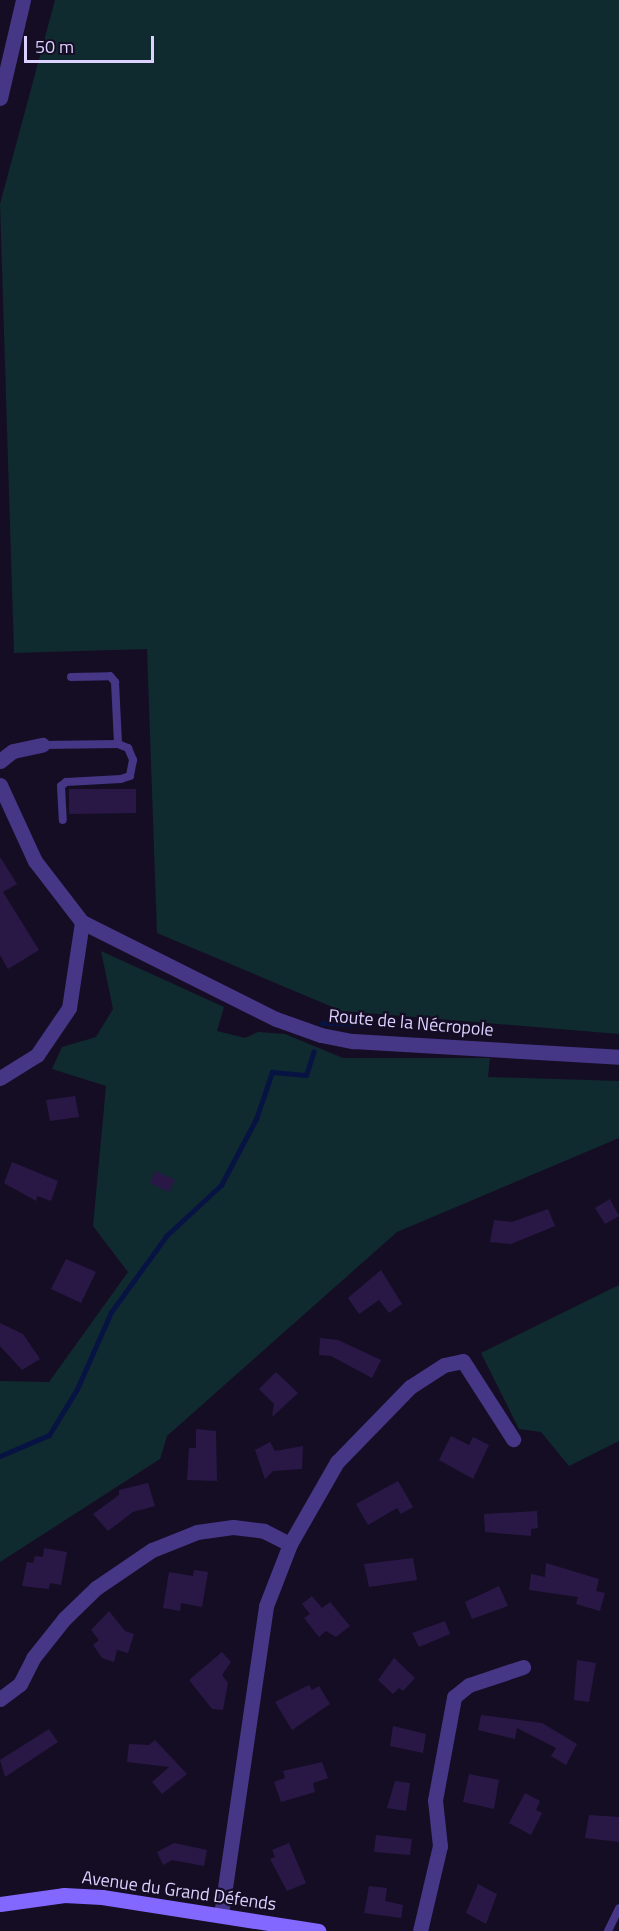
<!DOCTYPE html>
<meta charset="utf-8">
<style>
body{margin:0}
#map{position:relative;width:619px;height:1931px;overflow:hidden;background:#150d24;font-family:"Titillium Web",sans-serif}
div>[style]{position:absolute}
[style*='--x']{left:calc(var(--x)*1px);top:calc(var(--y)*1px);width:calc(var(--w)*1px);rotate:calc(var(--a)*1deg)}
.green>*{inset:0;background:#102b2f}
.stream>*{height:5px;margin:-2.5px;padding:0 2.5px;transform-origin:2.5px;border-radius:2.5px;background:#071443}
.building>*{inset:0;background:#291846}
.lane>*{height:8px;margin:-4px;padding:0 4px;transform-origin:4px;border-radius:4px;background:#453686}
.street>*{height:15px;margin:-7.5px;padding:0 7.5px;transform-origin:7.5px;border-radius:7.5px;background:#453686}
.secondary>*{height:15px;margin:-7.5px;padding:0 7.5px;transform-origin:7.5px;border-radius:7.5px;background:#8368ff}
span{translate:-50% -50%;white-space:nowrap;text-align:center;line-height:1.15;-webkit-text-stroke:4.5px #150d24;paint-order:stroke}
.street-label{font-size:18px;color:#ddd1ff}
.scale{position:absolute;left:24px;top:36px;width:130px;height:27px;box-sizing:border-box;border:3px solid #ddd1ff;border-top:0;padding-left:8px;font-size:18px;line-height:21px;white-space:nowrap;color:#ddd1ff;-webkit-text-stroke:4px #150d24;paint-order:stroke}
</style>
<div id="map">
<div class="green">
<i style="clip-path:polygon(55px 0,619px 0,619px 1034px,342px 1011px,157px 933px,147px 649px,14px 653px,0 204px)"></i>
<i style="clip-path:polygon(101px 951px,224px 1007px,217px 1031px,245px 1038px,258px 1032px,285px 1034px,343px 1058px,490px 1058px,488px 1077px,619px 1081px,619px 1138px,397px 1232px,167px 1436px,160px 1459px,0 1562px,0 1381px,49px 1382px,128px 1272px,93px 1226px,106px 1086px,52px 1069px,62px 1047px,96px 1037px,113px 1009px)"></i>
<i style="clip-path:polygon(619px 1285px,619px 1441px,569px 1466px,541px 1432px,519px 1429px,481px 1353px)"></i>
</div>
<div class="stream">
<i style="--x:322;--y:1023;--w:45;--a:1.3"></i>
<i style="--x:0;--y:1456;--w:53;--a:-23.2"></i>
<i style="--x:49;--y:1435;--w:54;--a:-58.7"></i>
<i style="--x:77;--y:1389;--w:84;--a:-66.2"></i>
<i style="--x:111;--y:1312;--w:95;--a:-54"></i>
<i style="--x:167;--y:1235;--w:74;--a:-42.8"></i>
<i style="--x:221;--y:1185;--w:75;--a:-62.1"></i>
<i style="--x:256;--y:1119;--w:50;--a:-71.2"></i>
<i style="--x:272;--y:1072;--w:34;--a:5"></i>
<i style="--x:306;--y:1075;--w:25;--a:-72"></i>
</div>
<div class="building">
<i style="clip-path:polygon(69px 789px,136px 789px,136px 813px,69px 814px)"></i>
<i style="clip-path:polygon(0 857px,17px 884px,3px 892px,39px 950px,8px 969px,0 955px)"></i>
<i style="clip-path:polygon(75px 1096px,79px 1117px,50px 1121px,46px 1100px)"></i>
<i style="clip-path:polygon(12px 1162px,58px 1181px,51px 1201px,37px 1196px,36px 1201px,4px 1183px)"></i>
<i style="clip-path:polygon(155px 1171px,175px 1180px,169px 1192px,150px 1183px)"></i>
<i style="clip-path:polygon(610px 1199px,619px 1216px,605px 1224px,595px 1208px)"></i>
<i style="clip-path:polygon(548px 1209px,555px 1226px,511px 1244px,490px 1242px,494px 1220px,512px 1222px)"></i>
<i style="clip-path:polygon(66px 1259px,96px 1272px,81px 1303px,51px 1289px)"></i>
<i style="clip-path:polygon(381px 1270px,402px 1304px,389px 1313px,379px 1300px,359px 1314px,348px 1298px)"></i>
<i style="clip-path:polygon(0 1323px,23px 1334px,40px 1359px,22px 1370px,0 1346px)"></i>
<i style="clip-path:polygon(320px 1338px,338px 1340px,381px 1360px,372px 1378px,331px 1356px,319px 1355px)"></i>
<i style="clip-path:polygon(276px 1372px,298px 1393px,272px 1417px,274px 1404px,259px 1389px)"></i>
<i style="clip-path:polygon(196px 1429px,216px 1431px,217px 1481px,187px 1480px,189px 1448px,196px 1448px)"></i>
<i style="clip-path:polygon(451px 1436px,469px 1445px,473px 1437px,489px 1445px,473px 1479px,439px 1460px)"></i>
<i style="clip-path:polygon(270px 1442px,275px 1451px,303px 1446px,302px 1469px,273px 1471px,265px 1479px,255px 1450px)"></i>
<i style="clip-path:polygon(398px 1481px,413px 1507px,401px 1514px,397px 1508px,368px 1525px,356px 1504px)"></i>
<i style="clip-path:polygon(148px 1483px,155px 1506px,133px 1512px,108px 1531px,93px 1514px,119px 1495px,119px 1490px)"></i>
<i style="clip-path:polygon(537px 1511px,538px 1528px,531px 1529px,531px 1536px,485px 1532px,484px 1514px)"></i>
<i style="clip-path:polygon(44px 1548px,67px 1552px,61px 1585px,50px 1583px,49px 1589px,22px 1586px,27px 1562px,33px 1563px,35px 1556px,43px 1557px)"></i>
<i style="clip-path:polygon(413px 1558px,417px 1580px,369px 1587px,364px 1564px)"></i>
<i style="clip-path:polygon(546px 1563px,599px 1579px,596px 1591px,605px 1593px,600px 1611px,576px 1604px,578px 1597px,529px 1590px,531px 1574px,545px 1577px)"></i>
<i style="clip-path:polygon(194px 1570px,208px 1572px,202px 1607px,181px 1603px,180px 1611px,163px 1608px,169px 1572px,193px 1576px)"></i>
<i style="clip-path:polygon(499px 1586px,508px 1606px,472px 1619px,465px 1602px)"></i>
<i style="clip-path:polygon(312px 1596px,322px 1608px,330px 1602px,350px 1626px,336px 1637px,326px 1631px,319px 1637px,304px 1618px,310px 1614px,302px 1604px)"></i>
<i style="clip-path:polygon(109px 1611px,125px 1631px,134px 1634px,128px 1653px,117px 1650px,114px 1662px,102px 1658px,93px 1645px,99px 1640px,91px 1630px)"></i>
<i style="clip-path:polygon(445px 1621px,450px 1634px,419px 1647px,412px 1633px)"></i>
<i style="clip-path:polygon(222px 1652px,231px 1662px,222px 1675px,228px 1683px,223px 1710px,212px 1709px,189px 1680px)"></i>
<i style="clip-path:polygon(394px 1658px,415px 1678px,403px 1691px,399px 1688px,393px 1694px,378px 1680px)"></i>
<i style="clip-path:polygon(577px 1660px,596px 1663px,589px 1702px,574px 1700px)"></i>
<i style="clip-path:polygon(309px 1685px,312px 1690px,319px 1686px,330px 1704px,292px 1730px,275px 1702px)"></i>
<i style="clip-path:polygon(481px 1715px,542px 1723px,577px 1744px,566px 1765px,551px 1756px,556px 1748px,517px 1728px,515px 1739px,478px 1730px)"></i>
<i style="clip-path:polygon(393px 1726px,426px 1734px,423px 1753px,390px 1746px)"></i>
<i style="clip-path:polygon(49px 1729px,58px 1742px,5px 1777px,0 1760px)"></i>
<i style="clip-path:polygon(155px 1740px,187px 1774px,162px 1794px,152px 1782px,169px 1767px,127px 1762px,129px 1744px,149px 1745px)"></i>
<i style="clip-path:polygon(322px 1762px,328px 1778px,313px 1783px,315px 1792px,281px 1802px,274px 1782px,285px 1778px,283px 1771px)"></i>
<i style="clip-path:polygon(469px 1774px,499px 1780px,494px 1809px,463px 1802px)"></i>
<i style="clip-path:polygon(395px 1781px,410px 1783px,406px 1811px,387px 1808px)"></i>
<i style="clip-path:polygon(525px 1793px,540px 1801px,536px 1810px,542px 1813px,531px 1835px,509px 1823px)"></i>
<i style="clip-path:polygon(589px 1815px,619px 1817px,619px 1842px,585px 1838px)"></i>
<i style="clip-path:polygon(376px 1835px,412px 1839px,410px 1855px,374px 1852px)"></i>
<i style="clip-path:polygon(174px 1843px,207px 1850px,204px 1866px,172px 1860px,163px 1865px,157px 1852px)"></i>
<i style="clip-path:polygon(289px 1843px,306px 1883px,287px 1891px,270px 1859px,275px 1857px,272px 1850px)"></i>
<i style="clip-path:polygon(478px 1884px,497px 1894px,486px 1924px,466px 1913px)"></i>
<i style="clip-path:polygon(369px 1886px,387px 1888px,385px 1901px,403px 1905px,401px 1918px,364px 1913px)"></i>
</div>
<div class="lane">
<i style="--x:71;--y:677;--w:39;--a:-1"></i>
<i style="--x:110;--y:676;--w:8;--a:50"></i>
<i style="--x:115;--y:682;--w:62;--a:87.2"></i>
<i style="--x:42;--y:745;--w:76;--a:-0.8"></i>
<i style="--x:118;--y:744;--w:11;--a:22"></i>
<i style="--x:128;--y:748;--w:13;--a:67"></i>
<i style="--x:133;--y:760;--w:16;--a:101"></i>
<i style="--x:130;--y:776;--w:9;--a:162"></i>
<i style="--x:121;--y:779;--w:55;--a:176.9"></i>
<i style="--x:66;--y:782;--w:6;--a:141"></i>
<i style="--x:61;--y:786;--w:34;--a:87"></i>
<i style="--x:608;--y:1931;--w:25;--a:-64"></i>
</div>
<div class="street">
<i style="--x:0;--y:98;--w:101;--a:-76.8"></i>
<i style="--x:0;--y:761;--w:16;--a:-38"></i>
<i style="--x:13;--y:751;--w:30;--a:-12"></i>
<i style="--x:0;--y:785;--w:84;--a:65.3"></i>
<i style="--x:35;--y:861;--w:77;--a:52.4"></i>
<i style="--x:82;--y:922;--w:217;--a:26.6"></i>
<i style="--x:276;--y:1019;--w:48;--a:19.6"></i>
<i style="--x:321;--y:1035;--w:33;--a:11"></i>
<i style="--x:353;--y:1041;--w:266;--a:3.4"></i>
<i style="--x:0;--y:1078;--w:44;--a:-31.9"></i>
<i style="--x:37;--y:1055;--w:57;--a:-55.8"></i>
<i style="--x:69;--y:1008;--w:87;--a:-81.4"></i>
<i style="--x:0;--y:1699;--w:25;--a:-37"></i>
<i style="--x:20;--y:1684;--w:29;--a:-63"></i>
<i style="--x:33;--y:1658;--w:50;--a:-51.5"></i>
<i style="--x:64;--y:1619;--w:45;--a:-44.1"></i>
<i style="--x:96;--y:1588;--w:68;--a:-34.2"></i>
<i style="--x:152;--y:1550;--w:48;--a:-21.8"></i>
<i style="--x:197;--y:1532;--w:36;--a:-8"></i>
<i style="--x:233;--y:1527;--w:31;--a:7"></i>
<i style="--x:264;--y:1531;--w:29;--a:27"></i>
<i style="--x:221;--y:1915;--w:312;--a:-81.7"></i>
<i style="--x:266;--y:1606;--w:66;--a:-68.8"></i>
<i style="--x:290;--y:1544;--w:95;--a:-60.2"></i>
<i style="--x:337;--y:1462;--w:105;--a:-45.8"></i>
<i style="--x:410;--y:1387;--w:40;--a:-32.9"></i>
<i style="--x:444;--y:1365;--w:19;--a:-12"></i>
<i style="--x:463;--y:1361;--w:93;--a:57.3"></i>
<i style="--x:420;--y:1931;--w:87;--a:-76.8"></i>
<i style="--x:440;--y:1846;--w:46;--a:-96.2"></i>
<i style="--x:435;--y:1800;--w:105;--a:-79.5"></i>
<i style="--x:454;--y:1697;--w:19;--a:-39"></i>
<i style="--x:469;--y:1685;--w:57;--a:-18.4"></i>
</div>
<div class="secondary">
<i style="--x:0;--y:1904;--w:65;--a:-8"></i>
<i style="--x:64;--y:1895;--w:38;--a:3"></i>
<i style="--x:102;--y:1897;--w:219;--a:8.9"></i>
</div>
<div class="street-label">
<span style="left:411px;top:1023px;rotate:5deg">Route de la Nécropole</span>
<span style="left:179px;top:1891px;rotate:8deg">Avenue du Grand Défends</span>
</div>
<div class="scale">50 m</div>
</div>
